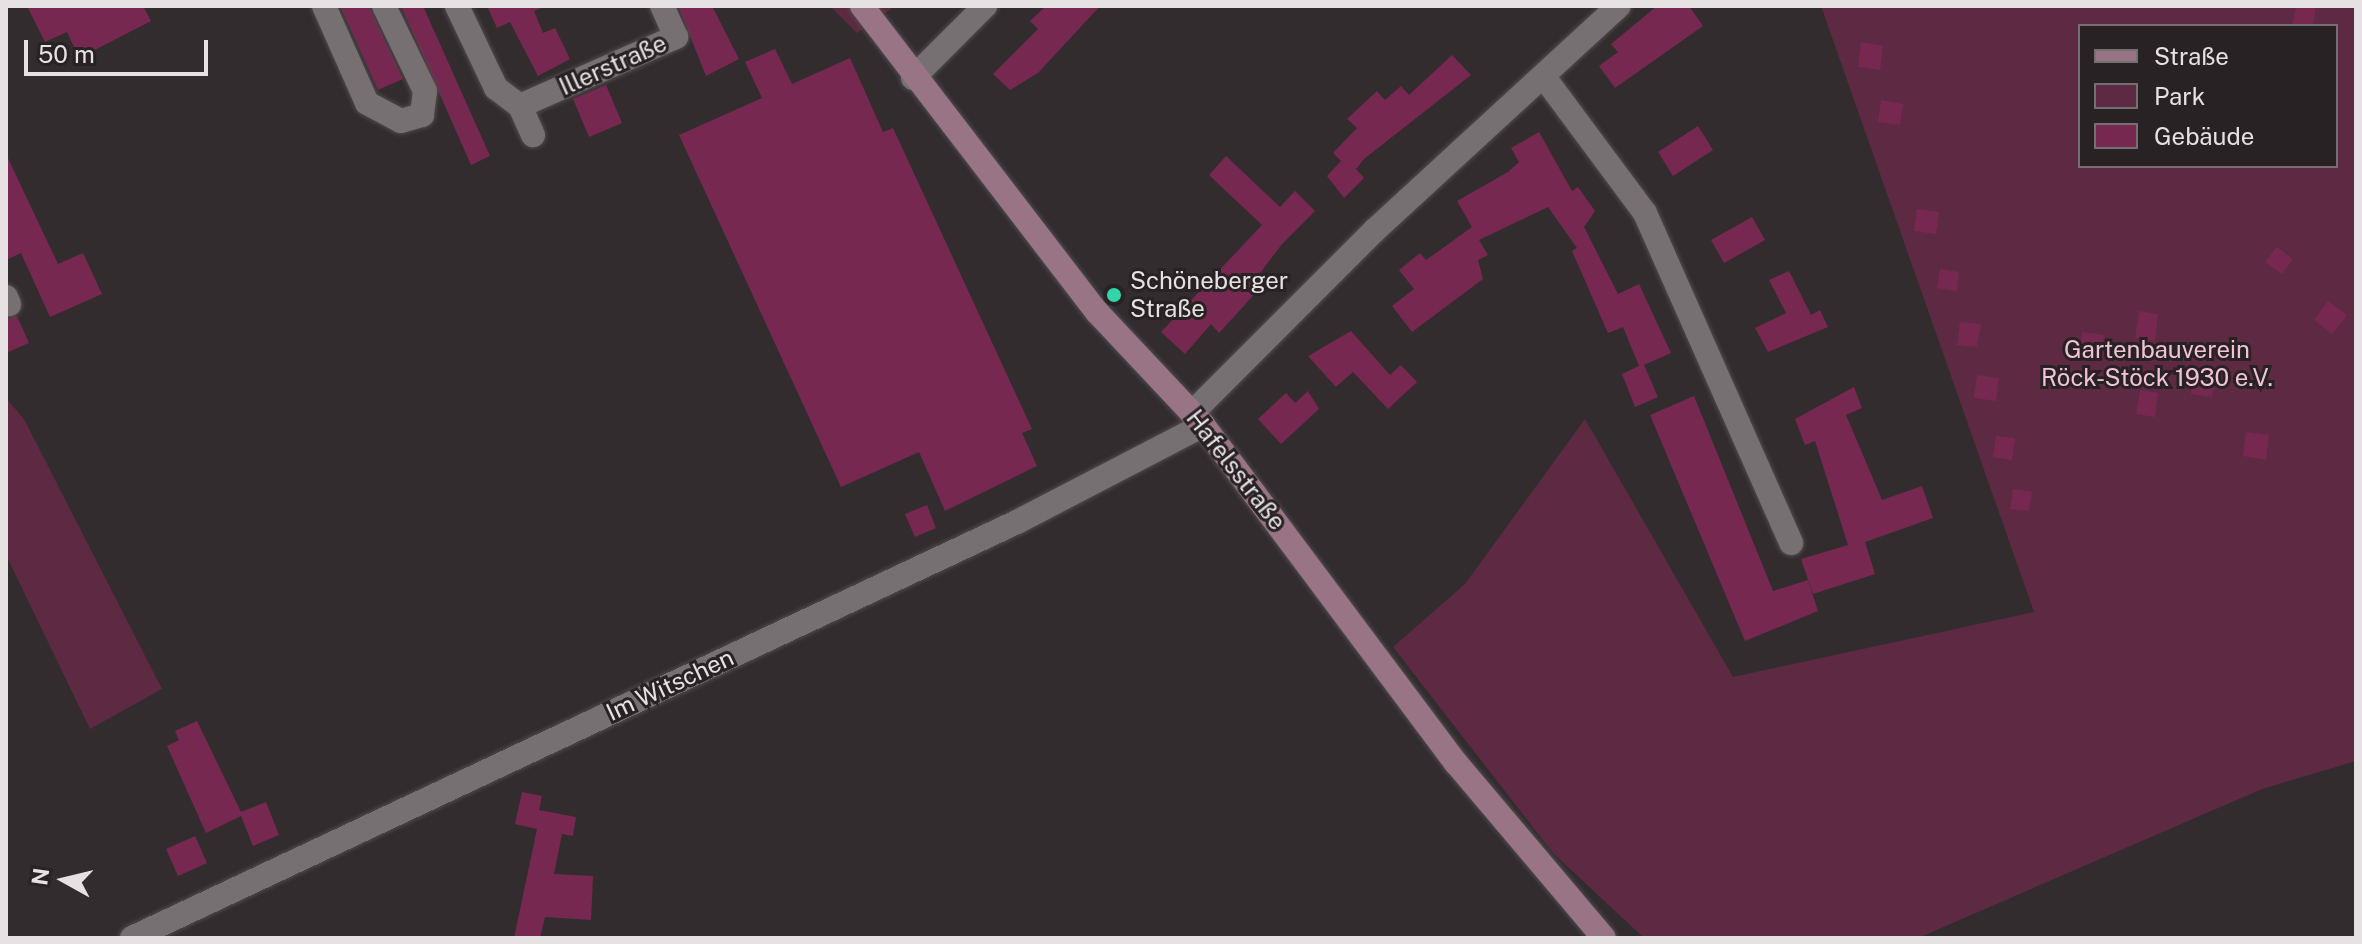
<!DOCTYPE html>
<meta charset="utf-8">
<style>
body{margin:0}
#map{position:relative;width:2362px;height:944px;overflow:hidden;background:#322c2e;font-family:"Public Sans",sans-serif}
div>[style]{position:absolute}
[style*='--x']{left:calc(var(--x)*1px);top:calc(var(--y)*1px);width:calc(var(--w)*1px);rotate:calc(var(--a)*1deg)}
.green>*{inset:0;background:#5e2943}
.building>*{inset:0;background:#772851}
.roads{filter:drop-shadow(0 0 2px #4f4a4c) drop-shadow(0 0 2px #4f4a4c)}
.street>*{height:24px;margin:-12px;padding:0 12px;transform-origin:12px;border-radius:12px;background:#777073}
.secondary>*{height:24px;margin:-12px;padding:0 12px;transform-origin:12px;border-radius:12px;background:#997485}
.dots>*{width:22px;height:22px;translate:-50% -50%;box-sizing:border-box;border:4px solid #282224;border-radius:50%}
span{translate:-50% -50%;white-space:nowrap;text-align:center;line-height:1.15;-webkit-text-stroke:6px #282224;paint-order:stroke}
.street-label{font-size:24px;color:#e6e2e4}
.poi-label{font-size:24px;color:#e6e2e4}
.left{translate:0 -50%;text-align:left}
.park-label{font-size:24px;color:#f2c2d6}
.frame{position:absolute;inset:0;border:8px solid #e6e2e4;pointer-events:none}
.legend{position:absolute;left:2078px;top:24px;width:260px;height:144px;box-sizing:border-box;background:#282224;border:2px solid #746f71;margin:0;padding:10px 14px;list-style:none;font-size:24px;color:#e6e2e4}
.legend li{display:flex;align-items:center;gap:16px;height:40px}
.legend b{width:40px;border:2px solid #746f71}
.north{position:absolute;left:24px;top:840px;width:80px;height:80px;-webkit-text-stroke:6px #282224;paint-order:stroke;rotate:278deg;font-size:22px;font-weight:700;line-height:32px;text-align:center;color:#e6e2e4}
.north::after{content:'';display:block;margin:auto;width:28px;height:36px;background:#e6e2e4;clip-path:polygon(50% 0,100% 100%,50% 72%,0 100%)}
.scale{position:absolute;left:24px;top:40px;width:184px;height:36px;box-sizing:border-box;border:4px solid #e6e2e4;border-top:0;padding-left:10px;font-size:24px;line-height:28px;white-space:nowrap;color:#e6e2e4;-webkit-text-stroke:6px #282224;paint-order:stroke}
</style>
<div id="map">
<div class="green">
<i style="clip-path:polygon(830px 6px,889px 6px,891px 9px,857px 33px)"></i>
<i style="clip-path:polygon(evenodd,1821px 6px,2356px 6px,2356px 761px,2262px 789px,1918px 938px,1644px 938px,1553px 853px,1393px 647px,1465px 584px,1585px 419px,1733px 677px,2034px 612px,1821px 6px,2080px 26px,2336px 26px,2336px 166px,2080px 166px,2080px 26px)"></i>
<i style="clip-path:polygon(6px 398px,24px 419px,162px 689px,90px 729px,6px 555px)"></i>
</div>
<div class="building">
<i style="clip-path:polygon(27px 6px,143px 6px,151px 21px,79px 58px,67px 32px,45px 42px)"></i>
<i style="clip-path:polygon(340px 6px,369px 6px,403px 79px,378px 90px)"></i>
<i style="clip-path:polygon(401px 6px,423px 6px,490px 156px,471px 165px)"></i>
<i style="clip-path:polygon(487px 6px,546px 6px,534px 11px,543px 33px,555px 28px,570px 59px,538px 76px,510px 22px,497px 28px)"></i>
<i style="clip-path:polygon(678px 6px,712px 6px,739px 59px,706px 76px)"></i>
<i style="clip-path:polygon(1046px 6px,1100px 6px,1038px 73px,1010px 90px,993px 74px,1038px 29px,1030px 21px)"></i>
<i style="clip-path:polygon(1657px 6px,1689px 6px,1703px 26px,1615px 88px,1599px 66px,1618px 52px,1611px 44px)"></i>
<i style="clip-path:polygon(2296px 6px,2316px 6px,2313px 26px,2292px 26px)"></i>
<i style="clip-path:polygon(1861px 42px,1883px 46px,1880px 70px,1858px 67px)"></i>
<i style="clip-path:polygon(775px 49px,792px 84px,850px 58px,883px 132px,893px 128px,1032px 429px,1022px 433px,1037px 466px,945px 511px,919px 452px,841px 487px,679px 135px,762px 98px,745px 62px)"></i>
<i style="clip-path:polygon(1452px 55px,1471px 75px,1364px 159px,1356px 169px,1364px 178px,1344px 198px,1327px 176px,1341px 161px,1333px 153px,1357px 128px,1347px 119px,1377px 91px,1385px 100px,1401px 86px,1409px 95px)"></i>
<i style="clip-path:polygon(606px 85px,622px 123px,589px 137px,573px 99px)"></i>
<i style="clip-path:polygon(1881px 100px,1903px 104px,1900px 125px,1878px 122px)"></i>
<i style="clip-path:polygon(1698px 126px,1713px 150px,1673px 176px,1658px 152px)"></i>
<i style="clip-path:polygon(1539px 132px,1572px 191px,1578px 187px,1595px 211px,1584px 227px,1618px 294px,1639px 284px,1671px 353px,1644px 365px,1658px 397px,1635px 407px,1622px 374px,1639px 366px,1623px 327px,1608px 333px,1572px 251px,1577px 248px,1548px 207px,1479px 240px,1488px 255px,1478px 260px,1483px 279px,1412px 332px,1392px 306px,1414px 289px,1399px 270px,1420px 253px,1426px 260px,1472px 227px,1457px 201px,1508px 172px,1519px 162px,1511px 148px)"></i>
<i style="clip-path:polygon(6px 154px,58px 264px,83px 253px,102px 294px,50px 317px,21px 253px,6px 260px)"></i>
<i style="clip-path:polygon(1226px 156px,1280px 207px,1295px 191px,1315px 211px,1282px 244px,1257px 277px,1264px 283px,1242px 308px,1219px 333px,1211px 324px,1185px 354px,1161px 332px,1262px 225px,1209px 175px)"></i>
<i style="clip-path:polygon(1917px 209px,1939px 212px,1936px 234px,1914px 231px)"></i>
<i style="clip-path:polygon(1752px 217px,1765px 240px,1724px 263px,1711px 240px)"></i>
<i style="clip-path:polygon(2277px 247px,2293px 259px,2282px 274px,2265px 262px)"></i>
<i style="clip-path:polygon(1940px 269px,1959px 272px,1957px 291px,1937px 288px)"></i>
<i style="clip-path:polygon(1789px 271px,1811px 315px,1820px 310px,1828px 327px,1768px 352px,1755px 328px,1786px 313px,1769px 280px)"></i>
<i style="clip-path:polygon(2328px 301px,2347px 315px,2332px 334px,2314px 320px)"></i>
<i style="clip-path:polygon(2139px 311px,2158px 314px,2155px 341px,2135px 338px)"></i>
<i style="clip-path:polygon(17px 316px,29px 343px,6px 353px,6px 319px)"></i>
<i style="clip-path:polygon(1960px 322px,1981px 324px,1977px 347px,1957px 345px)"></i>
<i style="clip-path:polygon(1351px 331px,1390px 375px,1401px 365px,1417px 382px,1388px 409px,1353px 372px,1336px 387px,1308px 356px)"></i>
<i style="clip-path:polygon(2082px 332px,2104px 335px,2101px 357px,2079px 353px)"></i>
<i style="clip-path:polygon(2194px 370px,2216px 373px,2212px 397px,2191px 394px)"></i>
<i style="clip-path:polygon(1977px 375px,1999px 378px,1996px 401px,1974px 398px)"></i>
<i style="clip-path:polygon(1854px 387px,1862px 408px,1846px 415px,1882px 500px,1922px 486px,1933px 518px,1865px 542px,1875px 574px,1813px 594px,1801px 559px,1848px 545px,1815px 441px,1805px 445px,1795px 419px)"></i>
<i style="clip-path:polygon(2140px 390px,2158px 393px,2155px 417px,2136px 414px)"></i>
<i style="clip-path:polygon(1308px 391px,1319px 409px,1281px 444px,1258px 419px,1286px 393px,1295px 403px)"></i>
<i style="clip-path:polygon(1694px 396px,1773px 591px,1808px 580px,1818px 611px,1745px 641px,1650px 415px)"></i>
<i style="clip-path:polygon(2246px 432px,2269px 435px,2266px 460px,2243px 456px)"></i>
<i style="clip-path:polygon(1996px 436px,2015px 438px,2012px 460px,1993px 457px)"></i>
<i style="clip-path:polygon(2013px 489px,2032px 492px,2029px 511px,2010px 509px)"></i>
<i style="clip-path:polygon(927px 505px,936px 528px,915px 537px,905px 514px)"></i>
<i style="clip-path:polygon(197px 721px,241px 812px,266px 802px,279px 835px,253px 846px,241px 816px,206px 833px,167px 746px,179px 740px,175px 731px)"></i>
<i style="clip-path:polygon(522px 792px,542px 796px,539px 810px,576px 817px,573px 836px,562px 834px,554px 874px,593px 876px,591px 920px,545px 917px,540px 938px,514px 938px,537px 829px,515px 824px)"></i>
<i style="clip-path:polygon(195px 836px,207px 863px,178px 876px,166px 849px)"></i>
</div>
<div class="roads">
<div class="street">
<i style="--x:324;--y:6;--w:106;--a:66.1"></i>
<i style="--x:367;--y:103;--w:38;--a:28"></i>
<i style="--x:401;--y:121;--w:22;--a:-16"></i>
<i style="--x:422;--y:115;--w:24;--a:-83"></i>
<i style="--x:425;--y:91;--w:94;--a:-115.8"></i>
<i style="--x:457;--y:6;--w:91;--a:64.6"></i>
<i style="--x:496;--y:88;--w:30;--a:37"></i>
<i style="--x:520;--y:106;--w:32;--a:66"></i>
<i style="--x:1544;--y:77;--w:169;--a:53.4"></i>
<i style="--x:1645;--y:213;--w:361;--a:66.1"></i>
<i style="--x:913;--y:78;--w:102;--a:-45"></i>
<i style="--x:520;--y:106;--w:171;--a:-23.9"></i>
<i style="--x:676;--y:37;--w:34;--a:-114"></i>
<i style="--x:6;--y:297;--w:8;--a:67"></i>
<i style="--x:1193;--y:412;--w:257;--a:-45"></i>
<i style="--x:1375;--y:230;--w:331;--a:-42.6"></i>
<i style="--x:132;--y:938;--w:978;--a:-25.18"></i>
<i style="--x:1017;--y:522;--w:210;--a:-27.5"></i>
</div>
<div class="secondary">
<i style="--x:862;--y:6;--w:386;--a:52.5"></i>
<i style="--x:1097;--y:312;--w:155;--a:46.8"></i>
<i style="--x:1203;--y:425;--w:422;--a:53.2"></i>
<i style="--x:1456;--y:763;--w:229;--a:49.8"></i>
</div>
</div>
<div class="dots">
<i style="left:1114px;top:295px;background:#32d4a9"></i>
</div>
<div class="street-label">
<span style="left:613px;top:65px;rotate:-24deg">Illerstraße</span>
<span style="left:1236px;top:470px;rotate:52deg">Hafelsstraße</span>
<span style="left:670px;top:685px;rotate:-25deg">Im Witschen</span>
</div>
<div class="poi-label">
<span class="left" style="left:1130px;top:295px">Schöneberger<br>Straße</span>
</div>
<div class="park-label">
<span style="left:2157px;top:364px">Gartenbauverein<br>Röck-Stöck 1930 e.V.</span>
</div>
<div class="frame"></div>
<ul class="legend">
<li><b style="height:10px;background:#997485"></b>Straße</li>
<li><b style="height:22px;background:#5e2943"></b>Park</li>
<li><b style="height:22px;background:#772851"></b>Gebäude</li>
</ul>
<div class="north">N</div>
<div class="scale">50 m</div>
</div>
